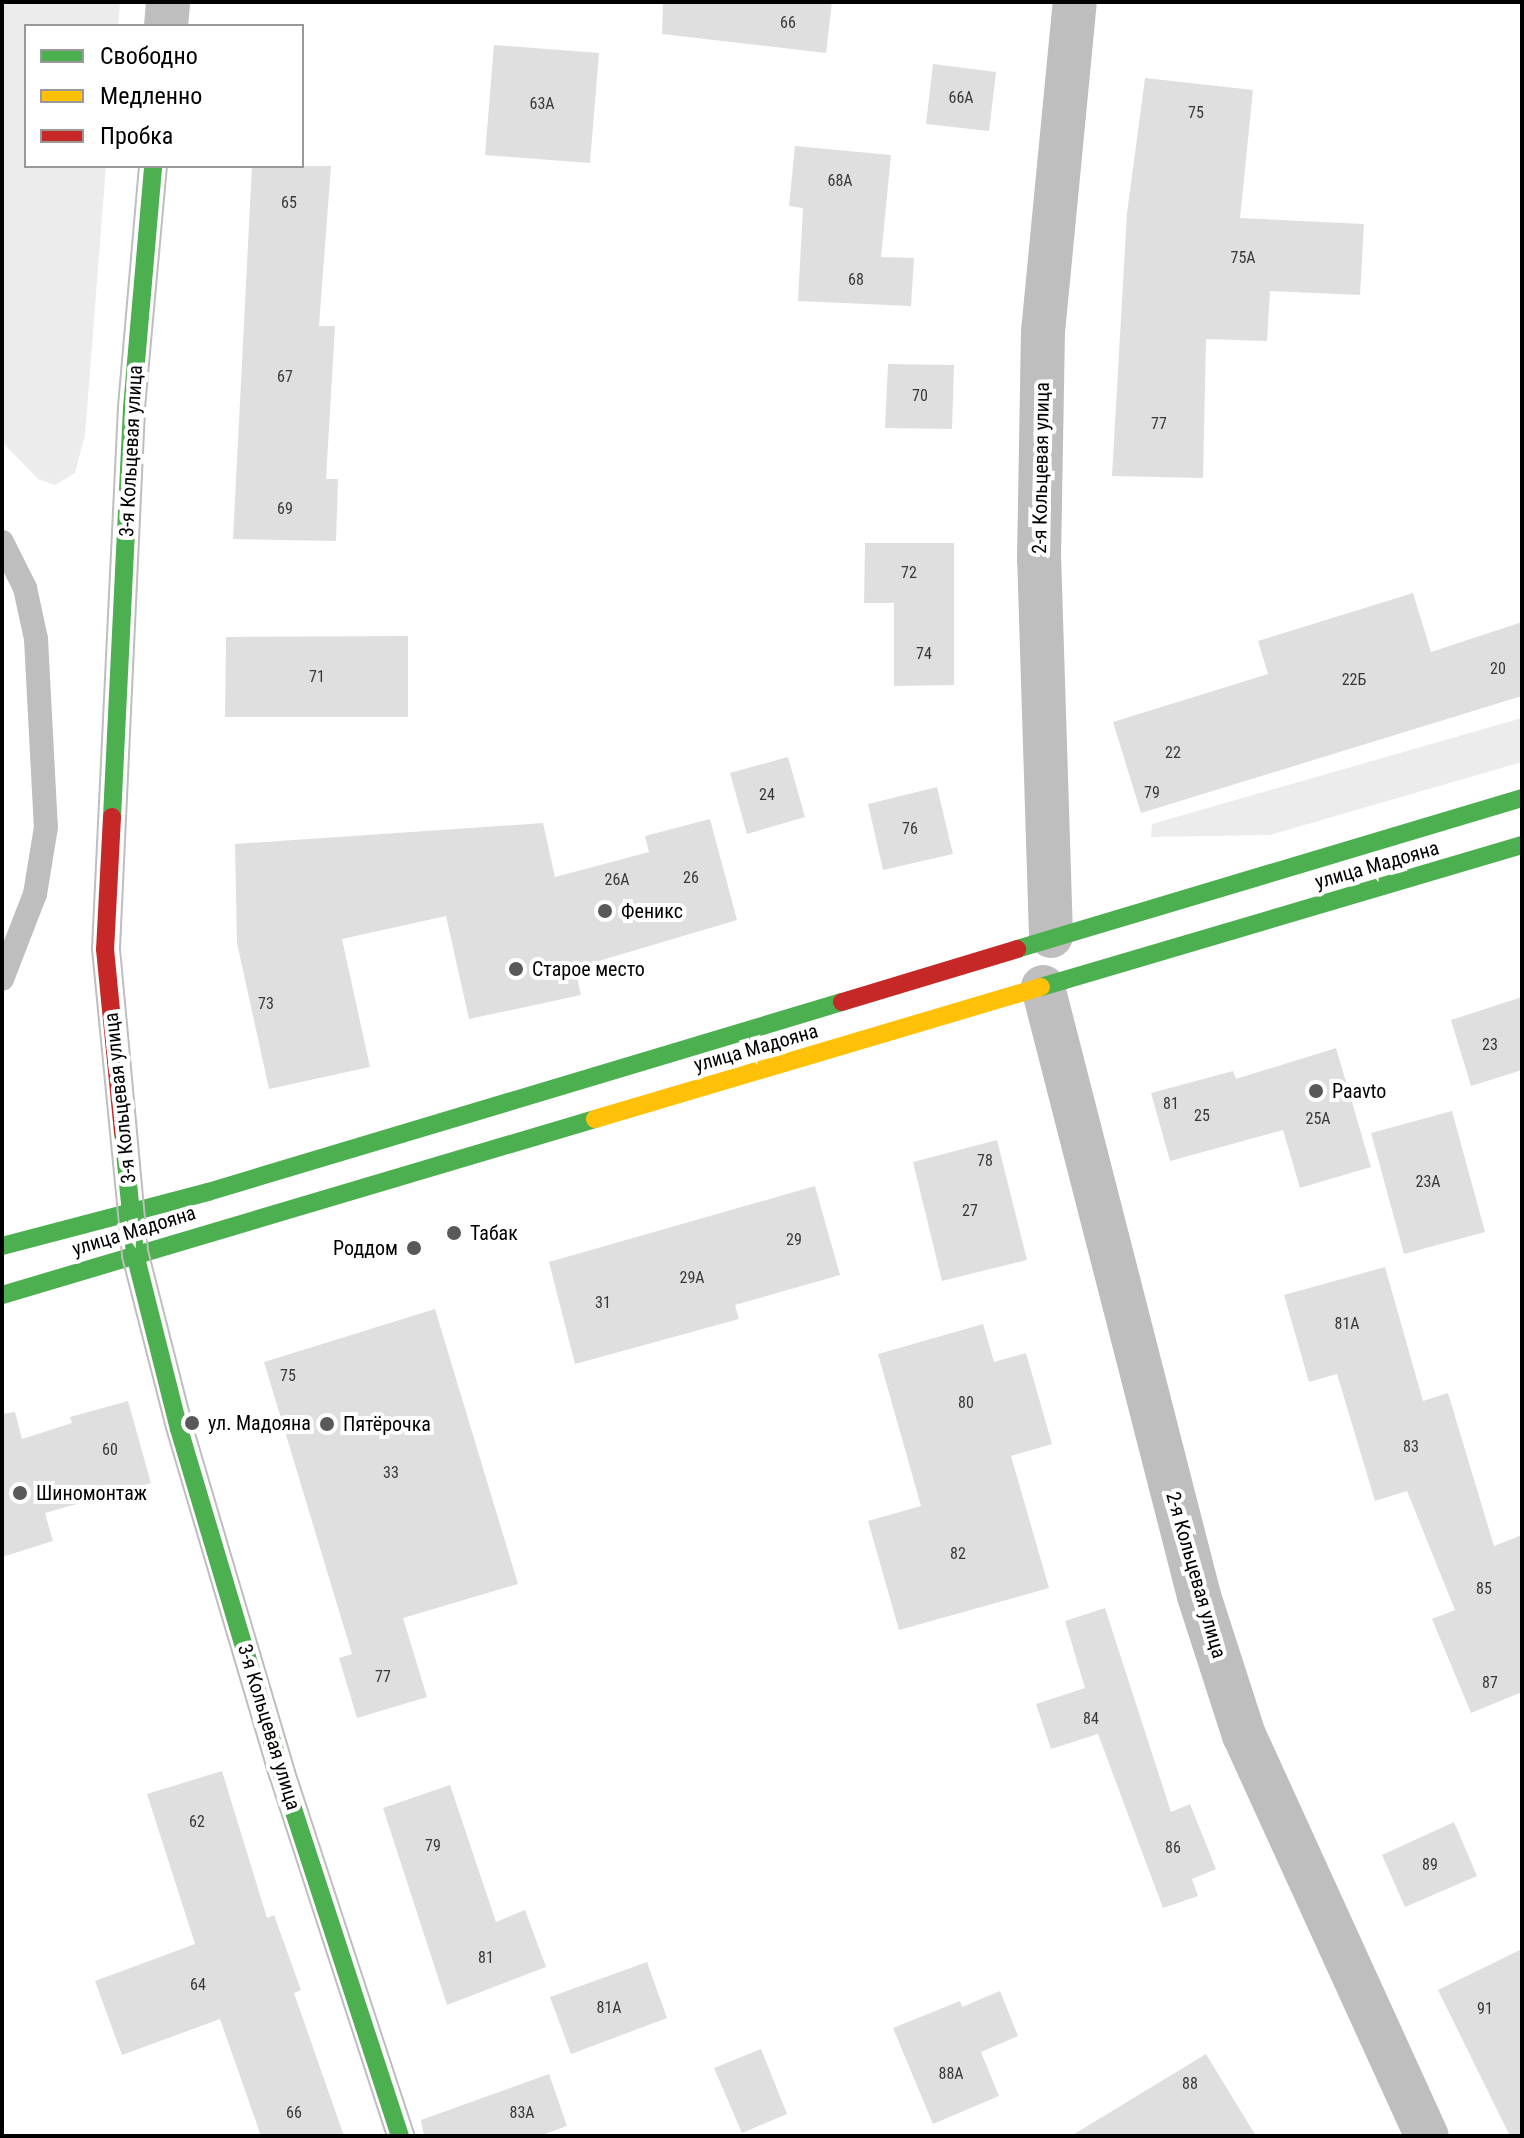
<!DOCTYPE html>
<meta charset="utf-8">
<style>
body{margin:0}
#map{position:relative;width:1524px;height:2138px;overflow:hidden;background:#fff;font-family:"Roboto Condensed",sans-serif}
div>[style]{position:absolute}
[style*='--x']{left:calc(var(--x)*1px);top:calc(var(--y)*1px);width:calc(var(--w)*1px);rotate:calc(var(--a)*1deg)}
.green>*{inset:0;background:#ececec}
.building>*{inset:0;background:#dfdfdf}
.lane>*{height:24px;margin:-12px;padding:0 12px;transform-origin:12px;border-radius:12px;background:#bebebe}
.street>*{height:44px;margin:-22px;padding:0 22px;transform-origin:22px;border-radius:22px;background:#bebebe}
.fast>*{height:18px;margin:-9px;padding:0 9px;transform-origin:9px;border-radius:9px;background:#4caf50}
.slow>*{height:18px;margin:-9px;padding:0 9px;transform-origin:9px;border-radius:9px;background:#ffc107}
.jam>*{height:18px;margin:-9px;padding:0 9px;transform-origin:9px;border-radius:9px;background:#c62828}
.tram>*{height:2px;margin:-1px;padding:0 1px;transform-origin:1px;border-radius:1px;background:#bebebe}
.dots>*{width:22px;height:22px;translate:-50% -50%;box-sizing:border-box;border:4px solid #fff;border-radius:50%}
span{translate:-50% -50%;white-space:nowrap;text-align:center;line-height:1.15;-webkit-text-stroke:8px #fff;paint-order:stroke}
.number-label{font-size:16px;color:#383838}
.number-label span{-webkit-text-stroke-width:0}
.street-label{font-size:20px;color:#000}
.poi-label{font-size:20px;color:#000}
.left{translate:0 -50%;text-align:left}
.right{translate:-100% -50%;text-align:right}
.frame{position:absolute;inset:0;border:4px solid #000;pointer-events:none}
.legend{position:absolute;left:24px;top:24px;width:280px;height:144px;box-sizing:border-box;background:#fff;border:2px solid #999;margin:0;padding:10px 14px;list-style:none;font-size:24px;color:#000}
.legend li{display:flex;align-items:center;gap:16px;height:40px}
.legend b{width:40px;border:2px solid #999}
</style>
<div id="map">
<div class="green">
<i style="clip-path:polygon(2px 2px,120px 2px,118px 26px,26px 26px,26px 166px,106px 166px,85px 435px,75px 473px,55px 485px,38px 479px,2px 442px)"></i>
<i style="clip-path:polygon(1522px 718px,1522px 762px,1270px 835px,1151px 837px,1152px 824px)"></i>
</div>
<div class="building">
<i style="clip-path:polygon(663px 2px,832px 2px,826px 53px,662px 34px)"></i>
<i style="clip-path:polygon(494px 45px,599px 53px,590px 163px,485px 155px)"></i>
<i style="clip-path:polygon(933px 64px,996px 72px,989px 131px,926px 124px)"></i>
<i style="clip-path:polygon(1145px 78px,1253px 90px,1240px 218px,1364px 224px,1360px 295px,1270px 291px,1267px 341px,1206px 339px,1203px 478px,1112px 476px,1127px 213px)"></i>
<i style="clip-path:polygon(795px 146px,891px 155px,881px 257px,914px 258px,911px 306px,798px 301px,803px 208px,789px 206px)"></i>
<i style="clip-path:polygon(252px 166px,331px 166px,319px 326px,335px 326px,326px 479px,338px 479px,336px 541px,233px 539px)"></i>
<i style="clip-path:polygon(888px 364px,954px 365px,952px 429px,885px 428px)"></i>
<i style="clip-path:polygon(865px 543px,954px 543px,954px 685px,894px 686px,894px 603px,864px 603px)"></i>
<i style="clip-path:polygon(1413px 593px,1431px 652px,1522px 622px,1522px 696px,1141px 813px,1113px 722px,1268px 674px,1258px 641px)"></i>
<i style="clip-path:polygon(408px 636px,408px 717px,225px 717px,226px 637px)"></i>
<i style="clip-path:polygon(788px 757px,805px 817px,747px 834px,730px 773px)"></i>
<i style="clip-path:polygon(937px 787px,953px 854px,883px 870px,868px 804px)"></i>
<i style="clip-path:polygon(710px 819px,737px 920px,575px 968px,581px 995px,469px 1019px,446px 916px,342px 939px,370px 1067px,269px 1089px,237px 943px,235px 844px,543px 823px,555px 877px,649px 852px,645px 836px)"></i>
<i style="clip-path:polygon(1522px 997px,1522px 1070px,1471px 1086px,1451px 1020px)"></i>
<i style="clip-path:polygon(1336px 1048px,1371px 1167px,1300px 1188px,1283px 1130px,1170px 1161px,1151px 1093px,1233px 1071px,1236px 1079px)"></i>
<i style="clip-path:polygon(1452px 1111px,1485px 1232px,1404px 1254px,1371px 1133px)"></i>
<i style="clip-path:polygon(997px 1140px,1027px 1260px,942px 1281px,913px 1162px)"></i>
<i style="clip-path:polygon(815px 1186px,840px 1275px,735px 1305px,739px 1319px,575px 1364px,549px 1262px)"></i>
<i style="clip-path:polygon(1385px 1267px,1423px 1401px,1448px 1393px,1494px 1546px,1522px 1535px,1522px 1692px,1471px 1713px,1432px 1619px,1455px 1610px,1407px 1491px,1375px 1501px,1337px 1374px,1309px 1382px,1284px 1295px)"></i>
<i style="clip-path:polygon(435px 1309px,518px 1584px,403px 1618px,427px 1697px,357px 1718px,339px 1658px,352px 1654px,264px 1362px)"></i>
<i style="clip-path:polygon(983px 1324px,994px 1362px,1026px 1353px,1052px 1444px,1011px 1456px,1049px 1588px,899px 1630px,868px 1521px,921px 1506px,878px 1354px)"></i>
<i style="clip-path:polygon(128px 1401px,151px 1483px,45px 1513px,53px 1541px,2px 1557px,2px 1414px,15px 1412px,22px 1439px,72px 1423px,70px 1417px)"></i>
<i style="clip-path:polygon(1105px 1608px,1171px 1812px,1190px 1804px,1216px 1869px,1192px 1879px,1198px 1896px,1163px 1908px,1098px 1734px,1051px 1749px,1036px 1704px,1085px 1688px,1065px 1621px)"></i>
<i style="clip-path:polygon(222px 1771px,267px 1918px,274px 1915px,301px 1990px,294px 1993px,344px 2136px,261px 2136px,220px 2019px,122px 2055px,95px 1981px,195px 1944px,147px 1794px)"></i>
<i style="clip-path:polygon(450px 1785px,496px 1922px,525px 1910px,546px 1967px,447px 2005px,383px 1808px)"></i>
<i style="clip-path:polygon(1454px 1822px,1477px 1876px,1405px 1907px,1382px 1855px)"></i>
<i style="clip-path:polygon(1522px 1949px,1522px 2136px,1510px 2136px,1438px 1990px)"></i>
<i style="clip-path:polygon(647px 1962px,667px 2018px,571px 2054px,550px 1997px)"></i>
<i style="clip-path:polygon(1000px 1991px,1018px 2036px,981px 2052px,999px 2096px,933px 2124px,893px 2028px,960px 2001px,962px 2007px)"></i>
<i style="clip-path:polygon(761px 2049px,787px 2114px,742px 2133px,714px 2068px)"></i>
<i style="clip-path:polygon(1206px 2054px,1256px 2136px,1071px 2136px)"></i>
<i style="clip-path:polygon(549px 2074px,567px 2126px,539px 2136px,424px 2136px,421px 2120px)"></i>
</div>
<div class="lane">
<i style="--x:2;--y:542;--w:51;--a:63.4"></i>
<i style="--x:25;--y:588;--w:52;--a:77.8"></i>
<i style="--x:36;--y:639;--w:188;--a:87"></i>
<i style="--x:46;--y:827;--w:68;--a:99.3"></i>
<i style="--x:35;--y:894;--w:91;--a:111.2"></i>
</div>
<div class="street">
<i style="--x:166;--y:26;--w:24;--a:-85"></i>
<i style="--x:1051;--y:936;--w:377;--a:-91.8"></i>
<i style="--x:1039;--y:559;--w:227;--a:-89"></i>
<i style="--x:1043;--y:332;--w:332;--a:-84.5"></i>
<i style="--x:1043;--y:987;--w:629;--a:75.63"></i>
<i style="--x:1199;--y:1596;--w:146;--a:72.1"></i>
<i style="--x:1244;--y:1735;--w:441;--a:65.5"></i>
</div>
<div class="fast">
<i style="--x:112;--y:817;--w:409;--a:-87.2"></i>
<i style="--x:132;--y:408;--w:243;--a:-85"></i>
<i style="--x:1017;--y:949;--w:527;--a:-16.65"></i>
<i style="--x:1041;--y:987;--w:502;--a:-16.45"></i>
<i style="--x:123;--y:1132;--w:123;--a:84.4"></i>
<i style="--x:135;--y:1254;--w:180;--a:75.9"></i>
<i style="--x:179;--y:1429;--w:361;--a:73.4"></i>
<i style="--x:282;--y:1775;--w:380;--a:71.9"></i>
<i style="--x:2;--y:1246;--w:213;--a:-14.7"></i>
<i style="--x:208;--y:1192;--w:662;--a:-16.68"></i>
<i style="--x:2;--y:1295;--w:619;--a:-16.53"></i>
</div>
<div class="slow">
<i style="--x:595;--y:1119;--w:465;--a:-16.5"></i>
</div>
<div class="jam">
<i style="--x:112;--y:817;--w:132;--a:93"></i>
<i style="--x:105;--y:949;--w:184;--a:84.4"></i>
<i style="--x:842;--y:1002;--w:183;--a:-16.8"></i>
</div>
<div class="tram">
<i style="--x:152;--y:26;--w:24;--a:-85"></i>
<i style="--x:179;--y:26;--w:24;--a:-85"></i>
<i style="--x:139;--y:166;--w:242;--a:95"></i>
<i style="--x:118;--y:407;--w:543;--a:92.75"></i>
<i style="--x:92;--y:949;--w:309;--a:84.4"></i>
<i style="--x:122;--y:1257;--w:181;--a:75.6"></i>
<i style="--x:167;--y:1432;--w:362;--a:73.5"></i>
<i style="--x:270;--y:1779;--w:376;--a:71.9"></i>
<i style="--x:167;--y:166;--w:245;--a:95.2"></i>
<i style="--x:145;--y:410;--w:540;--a:92.66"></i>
<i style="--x:120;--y:949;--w:302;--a:84.7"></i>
<i style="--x:148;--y:1250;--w:179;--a:75.7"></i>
<i style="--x:192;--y:1423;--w:363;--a:73.5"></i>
<i style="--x:295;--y:1771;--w:384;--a:71.8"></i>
</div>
<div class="dots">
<i style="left:605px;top:911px;background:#595959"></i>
<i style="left:516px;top:969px;background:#595959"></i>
<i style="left:1316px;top:1091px;background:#595959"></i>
<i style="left:454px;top:1233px;background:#595959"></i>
<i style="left:414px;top:1248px;background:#595959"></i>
<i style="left:192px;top:1423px;background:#595959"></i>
<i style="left:327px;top:1424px;background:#595959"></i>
<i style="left:20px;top:1493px;background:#595959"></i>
</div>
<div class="number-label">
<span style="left:788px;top:23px">66</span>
<span style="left:961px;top:98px">66А</span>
<span style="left:542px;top:104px">63А</span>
<span style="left:1196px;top:113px">75</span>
<span style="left:840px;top:181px">68А</span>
<span style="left:289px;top:203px">65</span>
<span style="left:1243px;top:258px">75А</span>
<span style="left:856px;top:280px">68</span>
<span style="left:285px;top:377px">67</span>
<span style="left:920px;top:396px">70</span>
<span style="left:1159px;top:424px">77</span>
<span style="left:285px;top:509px">69</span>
<span style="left:909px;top:573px">72</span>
<span style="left:924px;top:654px">74</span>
<span style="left:1498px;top:669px">20</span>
<span style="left:317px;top:677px">71</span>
<span style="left:1354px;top:680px">22Б</span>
<span style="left:1173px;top:753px">22</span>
<span style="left:1152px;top:793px">79</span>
<span style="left:767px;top:795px">24</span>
<span style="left:910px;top:829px">76</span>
<span style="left:691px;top:878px">26</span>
<span style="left:617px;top:880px">26А</span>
<span style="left:266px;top:1004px">73</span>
<span style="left:1490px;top:1045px">23</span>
<span style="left:1171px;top:1104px">81</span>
<span style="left:1202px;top:1116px">25</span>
<span style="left:1318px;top:1119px">25А</span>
<span style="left:985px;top:1161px">78</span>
<span style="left:1428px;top:1182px">23А</span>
<span style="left:970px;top:1211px">27</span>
<span style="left:794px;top:1240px">29</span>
<span style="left:692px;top:1278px">29А</span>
<span style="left:603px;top:1303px">31</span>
<span style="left:1347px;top:1324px">81А</span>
<span style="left:288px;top:1376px">75</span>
<span style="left:966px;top:1403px">80</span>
<span style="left:1411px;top:1447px">83</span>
<span style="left:110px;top:1450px">60</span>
<span style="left:391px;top:1473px">33</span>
<span style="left:958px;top:1554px">82</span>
<span style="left:1484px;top:1589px">85</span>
<span style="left:383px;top:1677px">77</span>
<span style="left:1490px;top:1683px">87</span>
<span style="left:1091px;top:1719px">84</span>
<span style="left:197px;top:1822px">62</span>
<span style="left:433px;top:1846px">79</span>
<span style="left:1173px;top:1848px">86</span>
<span style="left:1430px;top:1865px">89</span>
<span style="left:486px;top:1958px">81</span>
<span style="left:198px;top:1985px">64</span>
<span style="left:609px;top:2008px">81А</span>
<span style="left:1485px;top:2009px">91</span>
<span style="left:951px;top:2074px">88А</span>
<span style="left:1190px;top:2084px">88</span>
<span style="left:294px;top:2113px">66</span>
<span style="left:522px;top:2113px">83А</span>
</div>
<div class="street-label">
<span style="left:131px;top:451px;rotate:-87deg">3-я Кольцевая улица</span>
<span style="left:1041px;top:468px;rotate:-89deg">2-я Кольцевая улица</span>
<span style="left:1377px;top:865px;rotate:-16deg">улица Мадояна</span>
<span style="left:756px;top:1048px;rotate:-16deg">улица Мадояна</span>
<span style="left:120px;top:1098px;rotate:-96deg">3-я Кольцевая улица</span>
<span style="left:134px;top:1231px;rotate:-17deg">улица Мадояна</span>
<span style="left:1196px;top:1575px;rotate:74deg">2-я Кольцевая улица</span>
<span style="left:269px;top:1727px;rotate:73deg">3-я Кольцевая улица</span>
</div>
<div class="poi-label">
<span class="left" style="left:621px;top:911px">Феникс</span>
<span class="left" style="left:532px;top:969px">Старое место</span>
<span class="left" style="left:1332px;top:1091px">Paavto</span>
<span class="left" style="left:470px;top:1233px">Табак</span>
<span class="right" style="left:398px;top:1248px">Роддом</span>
<span class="left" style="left:208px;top:1423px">ул. Мадояна</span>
<span class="left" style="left:343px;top:1424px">Пятёрочка</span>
<span class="left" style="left:36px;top:1493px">Шиномонтаж</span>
</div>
<div class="frame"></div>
<ul class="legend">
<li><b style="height:10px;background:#4caf50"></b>Свободно</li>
<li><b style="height:10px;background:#ffc107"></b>Медленно</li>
<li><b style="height:10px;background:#c62828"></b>Пробка</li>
</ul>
</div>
